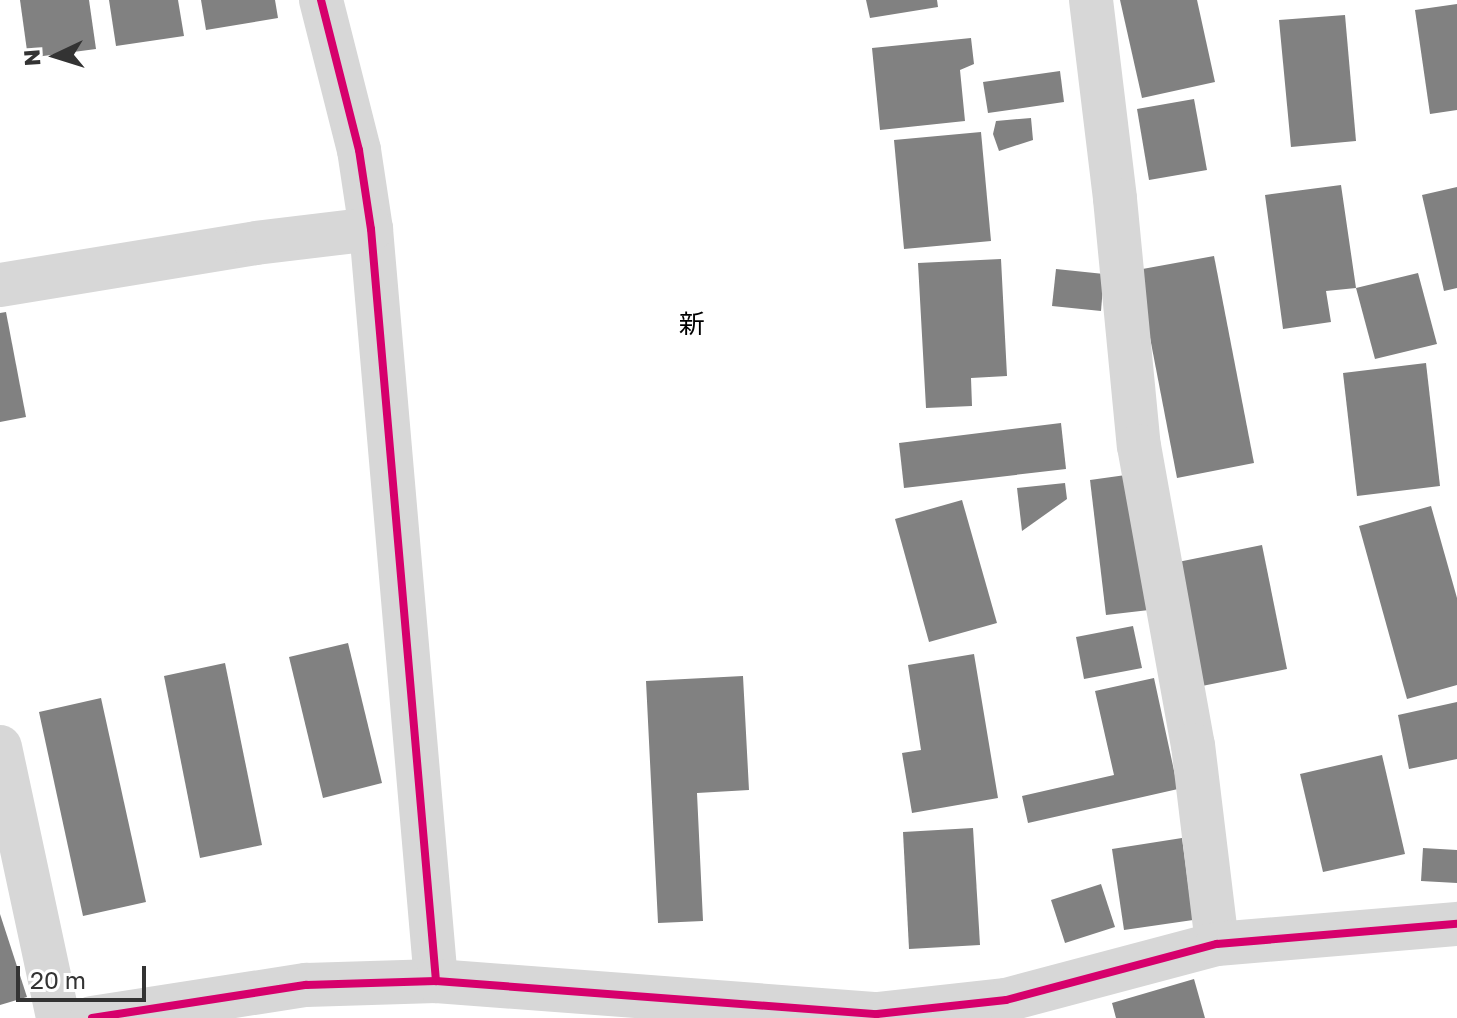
<!DOCTYPE html>
<meta charset="utf-8">
<style>
body{margin:0}
#map{position:relative;width:1457px;height:1018px;overflow:hidden;background:#fff;font-family:"Golos Text","Noto Sans JP",sans-serif}
div>[style]{position:absolute}
[style*='--x']{left:calc(var(--x)*1px);top:calc(var(--y)*1px);width:calc(var(--w)*1px);rotate:calc(var(--a)*1deg)}
.building>*{inset:0;background:#818181}
.minor>*{height:44px;margin:-22px;padding:0 22px;transform-origin:22px;border-radius:22px;background:#d7d7d7}
.cycleway>*{height:8px;margin:-4px;padding:0 4px;transform-origin:4px;border-radius:4px;background:#d6006c}
span{translate:-50% -50%;white-space:nowrap;text-align:center;line-height:1.15;-webkit-text-stroke:8px #fff;paint-order:stroke}
.quarter-label{font-size:26px;color:#000}
.north{position:absolute;left:16px;top:16px;width:80px;height:80px;-webkit-text-stroke:6px #fff;paint-order:stroke;rotate:266deg;font-size:22px;font-weight:700;line-height:32px;text-align:center;color:#333}
.north::after{content:'';display:block;margin:auto;width:28px;height:36px;background:#333;clip-path:polygon(50% 0,100% 100%,50% 72%,0 100%)}
.scale{position:absolute;left:16px;top:966px;width:130px;height:36px;box-sizing:border-box;border:4px solid #333;border-top:0;padding-left:10px;font-size:24px;line-height:28px;white-space:nowrap;color:#333;-webkit-text-stroke:6px #fff;paint-order:stroke}
</style>
<div id="map">
<div class="building">
<i style="clip-path:polygon(20px 0,89px 0,96px 49px,28px 58px)"></i>
<i style="clip-path:polygon(109px 0,178px 0,184px 36px,116px 46px)"></i>
<i style="clip-path:polygon(201px 0,275px 0,278px 18px,206px 30px)"></i>
<i style="clip-path:polygon(866px 0,937px 0,938px 7px,870px 18px)"></i>
<i style="clip-path:polygon(1120px 0,1197px 0,1215px 82px,1142px 98px)"></i>
<i style="clip-path:polygon(1457px 4px,1457px 110px,1430px 114px,1415px 10px)"></i>
<i style="clip-path:polygon(1345px 15px,1356px 141px,1291px 147px,1279px 20px)"></i>
<i style="clip-path:polygon(971px 38px,974px 64px,960px 70px,965px 121px,880px 130px,872px 48px)"></i>
<i style="clip-path:polygon(1060px 71px,1064px 102px,988px 113px,983px 82px)"></i>
<i style="clip-path:polygon(1194px 99px,1207px 170px,1149px 180px,1137px 109px)"></i>
<i style="clip-path:polygon(1031px 118px,1033px 140px,999px 151px,993px 134px,996px 121px)"></i>
<i style="clip-path:polygon(981px 132px,991px 241px,904px 249px,894px 140px)"></i>
<i style="clip-path:polygon(1341px 185px,1356px 288px,1326px 291px,1331px 322px,1283px 329px,1265px 195px)"></i>
<i style="clip-path:polygon(1457px 187px,1457px 288px,1444px 291px,1422px 195px)"></i>
<i style="clip-path:polygon(1214px 256px,1254px 463px,1177px 478px,1137px 270px)"></i>
<i style="clip-path:polygon(1001px 259px,1007px 376px,971px 378px,972px 406px,926px 408px,918px 263px)"></i>
<i style="clip-path:polygon(1056px 269px,1104px 274px,1101px 311px,1052px 306px)"></i>
<i style="clip-path:polygon(1418px 273px,1437px 344px,1375px 359px,1356px 288px)"></i>
<i style="clip-path:polygon(6px 312px,26px 417px,0 422px,0 313px)"></i>
<i style="clip-path:polygon(1426px 363px,1440px 486px,1357px 496px,1343px 373px)"></i>
<i style="clip-path:polygon(1061px 423px,1066px 469px,904px 488px,899px 443px)"></i>
<i style="clip-path:polygon(1133px 474px,1149px 610px,1106px 615px,1090px 480px)"></i>
<i style="clip-path:polygon(1065px 483px,1067px 499px,1022px 531px,1017px 488px)"></i>
<i style="clip-path:polygon(962px 500px,997px 623px,929px 642px,895px 519px)"></i>
<i style="clip-path:polygon(1431px 506px,1457px 598px,1457px 685px,1407px 699px,1359px 526px)"></i>
<i style="clip-path:polygon(1262px 545px,1287px 669px,1202px 686px,1178px 562px)"></i>
<i style="clip-path:polygon(1133px 626px,1142px 668px,1084px 679px,1076px 637px)"></i>
<i style="clip-path:polygon(348px 643px,382px 783px,323px 798px,289px 657px)"></i>
<i style="clip-path:polygon(974px 654px,998px 798px,912px 813px,902px 753px,921px 750px,908px 665px)"></i>
<i style="clip-path:polygon(225px 663px,262px 845px,200px 858px,164px 676px)"></i>
<i style="clip-path:polygon(743px 676px,749px 790px,697px 793px,703px 921px,658px 923px,646px 681px)"></i>
<i style="clip-path:polygon(1154px 678px,1178px 789px,1028px 823px,1022px 796px,1114px 775px,1095px 691px)"></i>
<i style="clip-path:polygon(101px 698px,146px 902px,83px 916px,39px 712px)"></i>
<i style="clip-path:polygon(1457px 702px,1457px 759px,1409px 769px,1398px 715px)"></i>
<i style="clip-path:polygon(1382px 755px,1405px 854px,1323px 872px,1300px 774px)"></i>
<i style="clip-path:polygon(973px 828px,980px 945px,909px 949px,903px 832px)"></i>
<i style="clip-path:polygon(1182px 838px,1193px 920px,1124px 930px,1112px 849px)"></i>
<i style="clip-path:polygon(1423px 848px,1457px 850px,1457px 883px,1421px 881px)"></i>
<i style="clip-path:polygon(1101px 884px,1115px 927px,1065px 943px,1051px 900px)"></i>
<i style="clip-path:polygon(0 914px,27px 997px,0 1005px)"></i>
<i style="clip-path:polygon(1194px 979px,1205px 1018px,1116px 1018px,1112px 1003px)"></i>
</div>
<div class="minor">
<i style="--x:321;--y:0;--w:155;--a:75.8"></i>
<i style="--x:359;--y:150;--w:80;--a:81.4"></i>
<i style="--x:371;--y:229;--w:755;--a:85.06"></i>
<i style="--x:1091;--y:0;--w:200;--a:83.1"></i>
<i style="--x:1115;--y:199;--w:248;--a:84.5"></i>
<i style="--x:1139;--y:446;--w:304;--a:79.8"></i>
<i style="--x:1193;--y:745;--w:200;--a:83.1"></i>
<i style="--x:0;--y:285;--w:259;--a:-9.3"></i>
<i style="--x:256;--y:243;--w:116;--a:-6.9"></i>
<i style="--x:0;--y:747;--w:277;--a:77.9"></i>
<i style="--x:92;--y:1018;--w:217;--a:-8.8"></i>
<i style="--x:306;--y:985;--w:130;--a:-1.8"></i>
<i style="--x:436;--y:981;--w:442;--a:4.3"></i>
<i style="--x:877;--y:1014;--w:130;--a:-6.2"></i>
<i style="--x:1006;--y:1000;--w:218;--a:-14.9"></i>
<i style="--x:1217;--y:944;--w:241;--a:-4.8"></i>
</div>
<div class="cycleway">
<i style="--x:321;--y:0;--w:155;--a:75.8"></i>
<i style="--x:359;--y:150;--w:80;--a:81.4"></i>
<i style="--x:371;--y:229;--w:755;--a:85.06"></i>
<i style="--x:92;--y:1018;--w:217;--a:-8.8"></i>
<i style="--x:306;--y:985;--w:130;--a:-1.8"></i>
<i style="--x:436;--y:981;--w:442;--a:4.3"></i>
<i style="--x:877;--y:1014;--w:130;--a:-6.2"></i>
<i style="--x:1006;--y:1000;--w:218;--a:-14.9"></i>
<i style="--x:1217;--y:944;--w:241;--a:-4.8"></i>
</div>
<div class="quarter-label">
<span style="left:692px;top:324px">新</span>
</div>
<div class="north">N</div>
<div class="scale">20 m</div>
</div>
